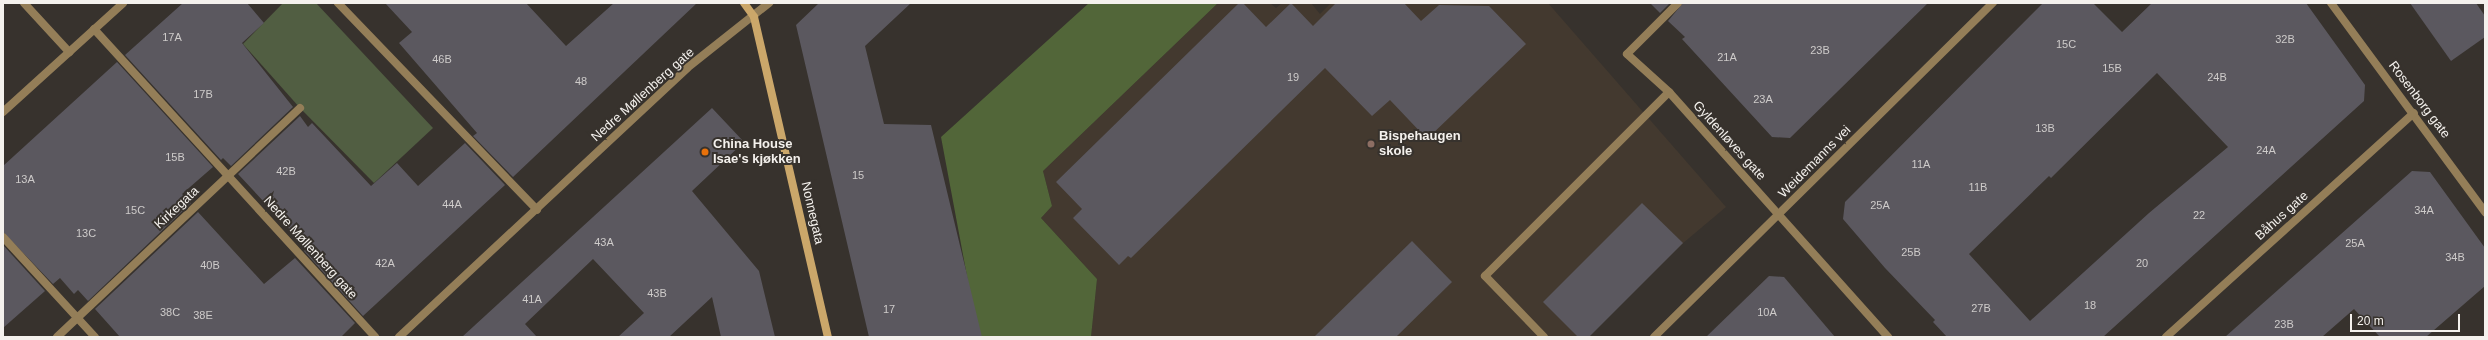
<!DOCTYPE html>
<meta charset="utf-8">
<style>
body{margin:0}
#map{position:relative;width:2488px;height:340px;overflow:hidden;background:#37322d;font-family:Helvetica,sans-serif}
div>[style]{position:absolute}
[style*='--x']{left:calc(var(--x)*1px);top:calc(var(--y)*1px);width:calc(var(--w)*1px);rotate:calc(var(--a)*1deg)}
.built>*{inset:0;background:#43392f}
.green>*{inset:0;background:#515e42}
.forest>*{inset:0;background:#526639}
.building>*{inset:0;background:#5b585f}
.lane>*{height:8px;margin:-4px;padding:0 4px;transform-origin:4px;border-radius:4px;background:#947e58}
.street>*{height:8px;margin:-4px;padding:0 4px;transform-origin:4px;border-radius:4px;background:#947e58}
.secondary>*{height:8px;margin:-4px;padding:0 4px;transform-origin:4px;border-radius:4px;background:#cba76a}
.dots>*{width:11px;height:11px;translate:-50% -50%;box-sizing:border-box;border:2px solid #37322d;border-radius:50%}
span{translate:-50% -50%;white-space:nowrap;text-align:center;line-height:1.15;-webkit-text-stroke:4px #37322d;paint-order:stroke}
.number-label{font-size:11px;color:#cecbca}
.number-label span{-webkit-text-stroke-width:0}
.street-label{font-size:13px;color:#f4f1ed}
.poi-label{font-size:13px;color:#f4f1ed;font-weight:700}
.left{translate:0 -50%;text-align:left}
.frame{position:absolute;inset:0;border:4px solid #f4f1ed;pointer-events:none}
.scale{position:absolute;left:2350px;top:314px;width:110px;height:18px;box-sizing:border-box;border:2px solid #f4f1ed;border-top:0;padding-left:5px;font-size:12px;line-height:14px;white-space:nowrap;color:#f4f1ed;-webkit-text-stroke:3px #37322d;paint-order:stroke}
</style>
<div id="map">
<div class="built">
<i style="clip-path:polygon(1218px 3px,1270px 3px,1276px 8px,1282px 3px,1311px 3px,1320px 14px,1331px 3px,1548px 3px,1726px 207px,1682px 244px,1588px 337px,1091px 337px,1097px 279px,1041px 218px,1052px 206px,1043px 171px)"></i>
</div>
<div class="green">
<i style="clip-path:polygon(283px 3px,316px 3px,433px 128px,374px 183px,300px 108px,243px 44px)"></i>
</div>
<div class="forest">
<i style="clip-path:polygon(1089px 3px,1218px 3px,1043px 171px,1052px 206px,1041px 218px,1097px 279px,1091px 337px,972px 337px,975px 319px,941px 137px)"></i>
</div>
<div class="building">
<i style="clip-path:polygon(183px 3px,247px 3px,264px 23px,242px 43px,293px 107px,231px 166px,223px 158px,221px 160px,125px 55px)"></i>
<i style="clip-path:polygon(385px 3px,526px 3px,566px 46px,614px 3px,697px 3px,513px 177px,473px 136px,477px 133px,399px 43px,412px 32px)"></i>
<i style="clip-path:polygon(819px 3px,911px 3px,865px 46px,884px 124px,931px 125px,982px 337px,869px 337px,796px 25px)"></i>
<i style="clip-path:polygon(1239px 3px,1243px 3px,1266px 27px,1291px 3px,1313px 26px,1336px 3px,1404px 3px,1421px 21px,1439px 5px,1489px 6px,1526px 44px,1427px 139px,1390px 100px,1372px 116px,1325px 68px,1131px 258px,1128px 256px,1119px 265px,1073px 218px,1082px 209px,1056px 182px)"></i>
<i style="clip-path:polygon(1650px 3px,1670px 3px,1660px 13px)"></i>
<i style="clip-path:polygon(1683px 3px,1928px 3px,1790px 138px,1772px 137px,1682px 39px,1685px 37px,1668px 21px)"></i>
<i style="clip-path:polygon(evenodd,2043px 3px,2093px 3px,2122px 32px,2152px 3px,2306px 3px,2365px 85px,2364px 101px,2103px 337px,1947px 337px,1933px 322px,1935px 320px,1885px 268px,1843px 219px,1845px 202px,2043px 3px,2157px 73px,2228px 147px,2149px 213px,2030px 321px,1969px 254px,2049px 176px,2051px 178px,2157px 73px)"></i>
<i style="clip-path:polygon(2410px 3px,2476px 3px,2485px 16px,2485px 37px,2451px 61px)"></i>
<i style="clip-path:polygon(117px 62px,213px 167px,182px 194px,191px 203px,88px 301px,78px 290px,74px 294px,60px 278px,53px 284px,3px 232px,3px 166px)"></i>
<i style="clip-path:polygon(712px 108px,744px 142px,692px 191px,759px 271px,775px 337px,721px 337px,712px 297px,669px 337px,618px 337px,644px 313px,593px 259px,525px 324px,537px 337px,462px 337px)"></i>
<i style="clip-path:polygon(300px 116px,308px 127px,312px 123px,371px 186px,397px 163px,418px 186px,465px 143px,505px 185px,363px 316px,304px 251px,307px 248px,238px 174px)"></i>
<i style="clip-path:polygon(2412px 171px,2430px 172px,2485px 248px,2485px 286px,2426px 337px,2380px 337px,2354px 309px,2322px 337px,2225px 337px)"></i>
<i style="clip-path:polygon(1642px 203px,1683px 243px,1589px 337px,1578px 337px,1543px 302px)"></i>
<i style="clip-path:polygon(198px 212px,264px 284px,295px 258px,355px 323px,341px 337px,120px 337px,95px 309px)"></i>
<i style="clip-path:polygon(1412px 241px,1452px 282px,1396px 337px,1314px 337px)"></i>
<i style="clip-path:polygon(3px 245px,45px 291px,3px 328px)"></i>
<i style="clip-path:polygon(1769px 276px,1784px 277px,1835px 337px,1706px 337px)"></i>
</div>
<div class="lane">
<i style="--x:24;--y:3;--w:67;--a:47.4"></i>
<i style="--x:338;--y:3;--w:287;--a:46.1"></i>
<i style="--x:94;--y:29;--w:417;--a:47.6"></i>
<i style="--x:1627;--y:54;--w:72;--a:-45"></i>
<i style="--x:3;--y:237;--w:136;--a:47.4"></i>
<i style="--x:57;--y:337;--w:334;--a:-43.3"></i>
<i style="--x:1544;--y:337;--w:85;--a:-134"></i>
<i style="--x:1485;--y:276;--w:260;--a:-45"></i>
</div>
<div class="street">
<i style="--x:2331;--y:3;--w:260;--a:53.6"></i>
<i style="--x:1627;--y:54;--w:57;--a:42.1"></i>
<i style="--x:1669;--y:92;--w:329;--a:48.2"></i>
<i style="--x:3;--y:112;--w:162;--a:-42.2"></i>
<i style="--x:399;--y:337;--w:394;--a:-43"></i>
<i style="--x:687;--y:68;--w:105;--a:-38.4"></i>
<i style="--x:1654;--y:337;--w:476;--a:-44.6"></i>
<i style="--x:2166;--y:337;--w:334;--a:-42.1"></i>
</div>
<div class="secondary">
<i style="--x:744;--y:3;--w:17;--a:54"></i>
<i style="--x:754;--y:17;--w:328;--a:77"></i>
</div>
<div class="dots">
<i style="left:1371px;top:144px;background:#8d6e63"></i>
<i style="left:705px;top:152px;background:#e8710a"></i>
</div>
<div class="number-label">
<span style="left:172px;top:37px">17A</span>
<span style="left:2285px;top:39px">32B</span>
<span style="left:2066px;top:44px">15C</span>
<span style="left:1820px;top:50px">23B</span>
<span style="left:1727px;top:57px">21A</span>
<span style="left:442px;top:59px">46B</span>
<span style="left:2112px;top:68px">15B</span>
<span style="left:1293px;top:77px">19</span>
<span style="left:2217px;top:77px">24B</span>
<span style="left:581px;top:81px">48</span>
<span style="left:203px;top:94px">17B</span>
<span style="left:1763px;top:99px">23A</span>
<span style="left:2045px;top:128px">13B</span>
<span style="left:2266px;top:150px">24A</span>
<span style="left:175px;top:157px">15B</span>
<span style="left:1921px;top:164px">11A</span>
<span style="left:286px;top:171px">42B</span>
<span style="left:858px;top:175px">15</span>
<span style="left:25px;top:179px">13A</span>
<span style="left:1978px;top:187px">11B</span>
<span style="left:452px;top:204px">44A</span>
<span style="left:1880px;top:205px">25A</span>
<span style="left:135px;top:210px">15C</span>
<span style="left:2424px;top:210px">34A</span>
<span style="left:2199px;top:215px">22</span>
<span style="left:86px;top:233px">13C</span>
<span style="left:604px;top:242px">43A</span>
<span style="left:2355px;top:243px">25A</span>
<span style="left:1911px;top:252px">25B</span>
<span style="left:2455px;top:257px">34B</span>
<span style="left:385px;top:263px">42A</span>
<span style="left:2142px;top:263px">20</span>
<span style="left:210px;top:265px">40B</span>
<span style="left:657px;top:293px">43B</span>
<span style="left:532px;top:299px">41A</span>
<span style="left:2090px;top:305px">18</span>
<span style="left:1981px;top:308px">27B</span>
<span style="left:889px;top:309px">17</span>
<span style="left:170px;top:312px">38C</span>
<span style="left:1767px;top:312px">10A</span>
<span style="left:203px;top:315px">38E</span>
<span style="left:2284px;top:324px">23B</span>
</div>
<div class="street-label">
<span style="left:643px;top:95px;rotate:-42deg">Nedre Møllenberg gate</span>
<span style="left:2419px;top:100px;rotate:53deg">Rosenborg gate</span>
<span style="left:1729px;top:141px;rotate:48deg">Gyldenløves gate</span>
<span style="left:1815px;top:162px;rotate:-45deg">Weidemanns vei</span>
<span style="left:177px;top:208px;rotate:-43deg">Kirkegata</span>
<span style="left:812px;top:213px;rotate:77deg">Nonnegata</span>
<span style="left:2282px;top:216px;rotate:-42deg">Båhus gate</span>
<span style="left:310px;top:248px;rotate:48deg">Nedre Møllenberg gate</span>
</div>
<div class="poi-label">
<span class="left" style="left:1379px;top:144px">Bispehaugen<br>skole</span>
<span class="left" style="left:713px;top:152px">China House<br>Isae's kjøkken</span>
</div>
<div class="frame"></div>
<div class="scale">20 m</div>
</div>
